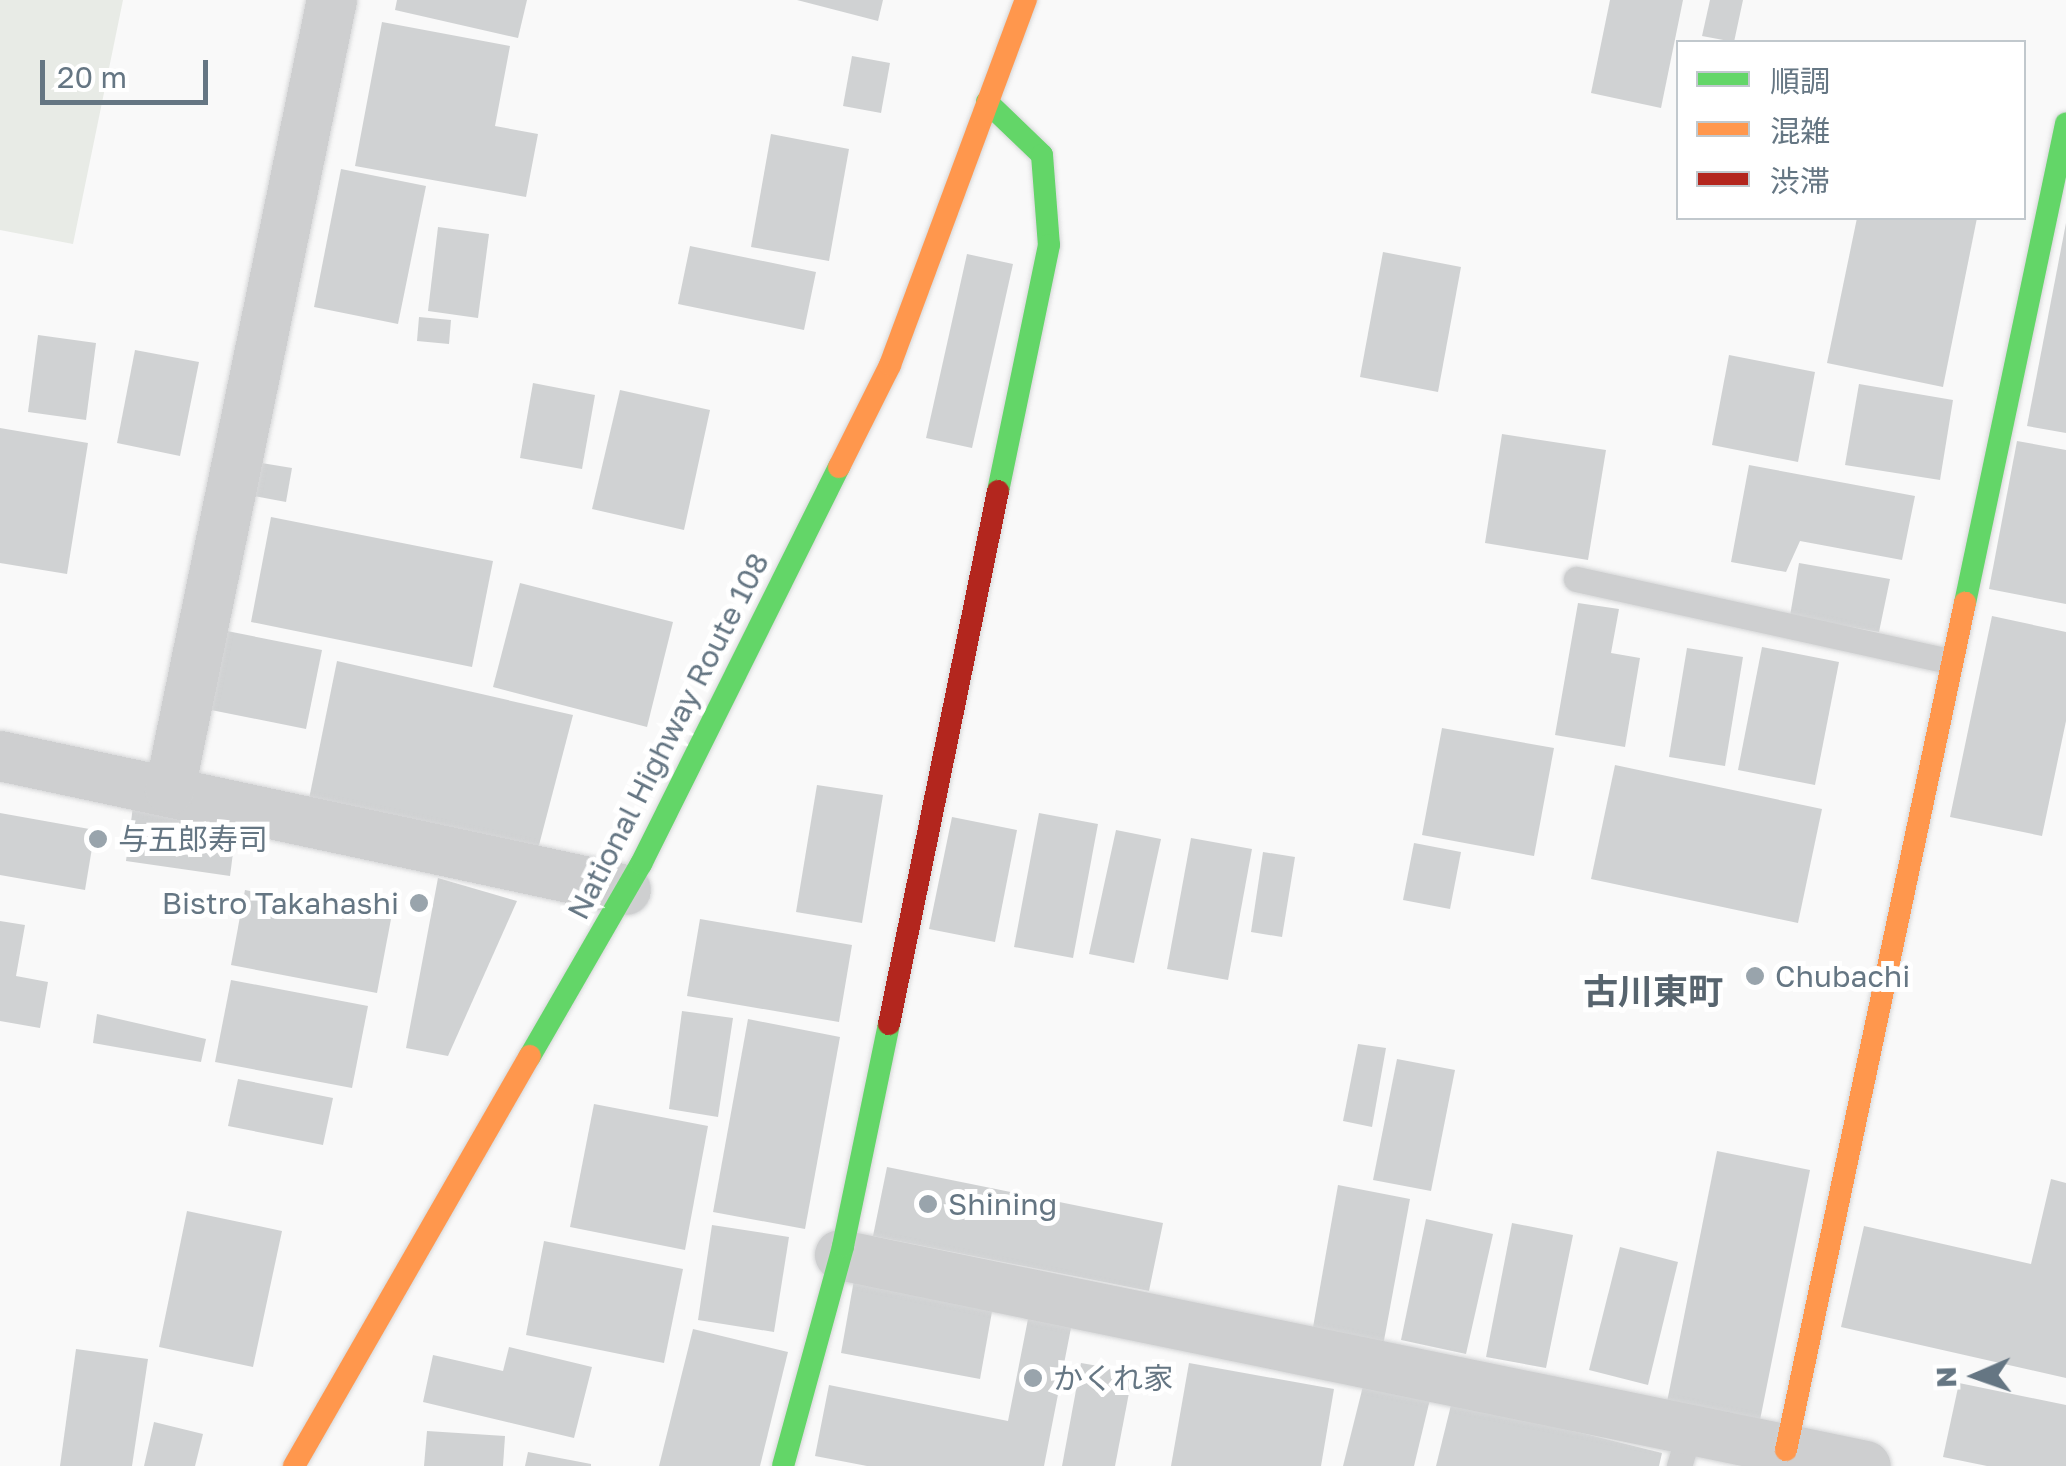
<!DOCTYPE html>
<meta charset="utf-8">
<style>
body{margin:0}
#map{position:relative;width:2066px;height:1466px;overflow:hidden;background:#f9f9f9;font-family:"Golos Text","Noto Sans JP",sans-serif}
div>[style]{position:absolute}
[style*='--x']{left:calc(var(--x)*1px);top:calc(var(--y)*1px);width:calc(var(--w)*1px);rotate:calc(var(--a)*1deg)}
.green>*{inset:0;background:#e8ebe6}
.building>*{inset:0;background:#d0d2d3}
.roads{filter:drop-shadow(0 0 2px #d5d6d7) drop-shadow(0 0 2px #d5d6d7)}
.lane>*{height:25px;margin:-12.5px;padding:0 12.5px;transform-origin:12.5px;border-radius:12.5px;background:#cecfd0}
.street>*{height:50px;margin:-25px;padding:0 25px;transform-origin:25px;border-radius:25px;background:#cecfd0}
.fast>*{height:22px;margin:-11px;padding:0 11px;transform-origin:11px;border-radius:11px;background:#63d668}
.slow>*{height:22px;margin:-11px;padding:0 11px;transform-origin:11px;border-radius:11px;background:#ff974d}
.jam>*{height:22px;margin:-11px;padding:0 11px;transform-origin:11px;border-radius:11px;background:#b3261e}
.dots>*{width:28px;height:28px;translate:-50% -50%;box-sizing:border-box;border:5px solid #fff;border-radius:50%}
span{translate:-50% -50%;white-space:nowrap;text-align:center;line-height:1.15;-webkit-text-stroke:10px #fff;paint-order:stroke}
.street-label{font-size:30px;color:#657683}
.poi-label{font-size:30px;color:#657683}
.left{translate:0 -50%;text-align:left}
.right{translate:-100% -50%;text-align:right}
.quarter-label{font-size:35px;color:#57646e;font-weight:700}
.legend{position:absolute;left:1676px;top:40px;width:350px;height:180px;box-sizing:border-box;background:#fff;border:2px solid #c1c8cd;margin:0;padding:12px 18px;list-style:none;font-size:30px;color:#657683}
.legend li{display:flex;align-items:center;gap:20px;height:50px}
.legend b{width:50px;border:2px solid #c1c8cd}
.north{position:absolute;left:1926px;top:1326px;width:100px;height:100px;-webkit-text-stroke:8px #fff;paint-order:stroke;rotate:268deg;font-size:28px;font-weight:700;line-height:40px;text-align:center;color:#657683}
.north::after{content:'';display:block;margin:auto;width:35px;height:45px;background:#657683;clip-path:polygon(50% 0,100% 100%,50% 72%,0 100%)}
.scale{position:absolute;left:40px;top:60px;width:168px;height:45px;box-sizing:border-box;border:5px solid #657683;border-top:0;padding-left:12px;font-size:30px;line-height:35px;white-space:nowrap;color:#657683;-webkit-text-stroke:8px #fff;paint-order:stroke}
</style>
<div id="map">
<div class="green">
<i style="clip-path:polygon(0 0,123px 0,73px 244px,0 230px)"></i>
</div>
<div class="building">
<i style="clip-path:polygon(397px 0,527px 0,518px 38px,395px 10px)"></i>
<i style="clip-path:polygon(797px 0,883px 0,878px 21px)"></i>
<i style="clip-path:polygon(1610px 0,1683px 0,1661px 108px,1591px 93px)"></i>
<i style="clip-path:polygon(1710px 0,1743px 0,1734px 42px,1702px 36px)"></i>
<i style="clip-path:polygon(382px 22px,510px 46px,495px 126px,538px 134px,526px 197px,355px 166px)"></i>
<i style="clip-path:polygon(852px 56px,890px 63px,881px 113px,843px 106px)"></i>
<i style="clip-path:polygon(771px 134px,849px 149px,829px 261px,751px 247px)"></i>
<i style="clip-path:polygon(341px 169px,426px 186px,398px 324px,314px 307px)"></i>
<i style="clip-path:polygon(1857px 218px,1977px 218px,1943px 387px,1827px 363px)"></i>
<i style="clip-path:polygon(2066px 223px,2066px 433px,2027px 426px)"></i>
<i style="clip-path:polygon(438px 227px,489px 234px,478px 318px,428px 311px)"></i>
<i style="clip-path:polygon(690px 246px,816px 272px,804px 330px,678px 304px)"></i>
<i style="clip-path:polygon(1383px 252px,1461px 267px,1438px 392px,1360px 377px)"></i>
<i style="clip-path:polygon(967px 254px,1013px 264px,972px 448px,926px 438px)"></i>
<i style="clip-path:polygon(419px 317px,451px 320px,449px 344px,417px 341px)"></i>
<i style="clip-path:polygon(38px 335px,96px 343px,86px 420px,28px 412px)"></i>
<i style="clip-path:polygon(135px 350px,199px 362px,180px 456px,117px 443px)"></i>
<i style="clip-path:polygon(1729px 355px,1815px 372px,1798px 462px,1712px 445px)"></i>
<i style="clip-path:polygon(533px 383px,595px 395px,582px 469px,520px 458px)"></i>
<i style="clip-path:polygon(1859px 384px,1953px 400px,1940px 480px,1845px 465px)"></i>
<i style="clip-path:polygon(620px 390px,710px 410px,684px 530px,592px 509px)"></i>
<i style="clip-path:polygon(0 428px,88px 443px,67px 574px,0 563px)"></i>
<i style="clip-path:polygon(1502px 434px,1606px 450px,1588px 560px,1485px 543px)"></i>
<i style="clip-path:polygon(2017px 441px,2066px 450px,2066px 604px,1989px 589px)"></i>
<i style="clip-path:polygon(249px 461px,292px 468px,286px 502px,243px 494px)"></i>
<i style="clip-path:polygon(1749px 465px,1915px 496px,1902px 560px,1800px 541px,1786px 572px,1731px 562px)"></i>
<i style="clip-path:polygon(271px 517px,493px 561px,472px 667px,251px 622px)"></i>
<i style="clip-path:polygon(1799px 563px,1890px 579px,1879px 632px,1790px 616px)"></i>
<i style="clip-path:polygon(520px 583px,673px 622px,647px 727px,493px 687px)"></i>
<i style="clip-path:polygon(1578px 603px,1619px 609px,1611px 653px,1640px 658px,1625px 747px,1555px 735px)"></i>
<i style="clip-path:polygon(1992px 616px,2066px 632px,2066px 721px,2042px 836px,1950px 817px)"></i>
<i style="clip-path:polygon(217px 629px,322px 650px,306px 729px,201px 708px)"></i>
<i style="clip-path:polygon(1762px 647px,1839px 662px,1815px 785px,1738px 770px)"></i>
<i style="clip-path:polygon(1687px 648px,1743px 657px,1725px 766px,1669px 757px)"></i>
<i style="clip-path:polygon(337px 661px,573px 715px,538px 849px,309px 799px)"></i>
<i style="clip-path:polygon(1442px 728px,1554px 748px,1534px 856px,1422px 835px)"></i>
<i style="clip-path:polygon(1615px 765px,1822px 809px,1798px 923px,1591px 879px)"></i>
<i style="clip-path:polygon(817px 785px,883px 795px,862px 923px,796px 912px)"></i>
<i style="clip-path:polygon(133px 806px,237px 822px,230px 876px,126px 861px)"></i>
<i style="clip-path:polygon(0 813px,95px 830px,85px 890px,0 875px)"></i>
<i style="clip-path:polygon(1039px 813px,1098px 824px,1073px 958px,1014px 947px)"></i>
<i style="clip-path:polygon(952px 817px,1017px 830px,995px 942px,929px 929px)"></i>
<i style="clip-path:polygon(1116px 830px,1161px 839px,1134px 963px,1089px 954px)"></i>
<i style="clip-path:polygon(1191px 838px,1252px 849px,1228px 980px,1167px 969px)"></i>
<i style="clip-path:polygon(1414px 843px,1461px 852px,1450px 909px,1403px 900px)"></i>
<i style="clip-path:polygon(1263px 852px,1295px 857px,1282px 937px,1251px 932px)"></i>
<i style="clip-path:polygon(438px 878px,517px 901px,448px 1056px,406px 1048px)"></i>
<i style="clip-path:polygon(245px 890px,391px 919px,377px 993px,231px 965px)"></i>
<i style="clip-path:polygon(700px 919px,852px 945px,839px 1022px,687px 996px)"></i>
<i style="clip-path:polygon(0 921px,25px 925px,16px 976px,48px 982px,40px 1028px,0 1021px)"></i>
<i style="clip-path:polygon(231px 980px,368px 1006px,352px 1088px,215px 1062px)"></i>
<i style="clip-path:polygon(682px 1011px,733px 1018px,718px 1117px,669px 1109px)"></i>
<i style="clip-path:polygon(97px 1014px,206px 1039px,201px 1062px,93px 1043px)"></i>
<i style="clip-path:polygon(748px 1019px,840px 1037px,805px 1229px,713px 1212px)"></i>
<i style="clip-path:polygon(1358px 1044px,1386px 1048px,1372px 1127px,1343px 1121px)"></i>
<i style="clip-path:polygon(1397px 1059px,1455px 1070px,1431px 1191px,1373px 1180px)"></i>
<i style="clip-path:polygon(238px 1079px,333px 1098px,323px 1145px,228px 1126px)"></i>
<i style="clip-path:polygon(594px 1104px,708px 1126px,685px 1250px,570px 1227px)"></i>
<i style="clip-path:polygon(1717px 1151px,1810px 1170px,1760px 1420px,1667px 1402px)"></i>
<i style="clip-path:polygon(887px 1167px,1163px 1223px,1149px 1291px,873px 1236px)"></i>
<i style="clip-path:polygon(2051px 1179px,2066px 1183px,2066px 1378px,1841px 1327px,1864px 1226px,2031px 1264px)"></i>
<i style="clip-path:polygon(1338px 1185px,1410px 1199px,1383px 1346px,1312px 1333px)"></i>
<i style="clip-path:polygon(187px 1211px,282px 1231px,253px 1367px,159px 1347px)"></i>
<i style="clip-path:polygon(1426px 1219px,1493px 1234px,1466px 1354px,1401px 1340px)"></i>
<i style="clip-path:polygon(1512px 1223px,1573px 1235px,1546px 1368px,1486px 1357px)"></i>
<i style="clip-path:polygon(712px 1225px,789px 1237px,774px 1332px,698px 1320px)"></i>
<i style="clip-path:polygon(544px 1241px,683px 1269px,664px 1363px,526px 1335px)"></i>
<i style="clip-path:polygon(1620px 1247px,1678px 1262px,1648px 1385px,1589px 1370px)"></i>
<i style="clip-path:polygon(854px 1280px,993px 1306px,980px 1379px,841px 1353px)"></i>
<i style="clip-path:polygon(1028px 1319px,1071px 1328px,1044px 1466px,867px 1466px,815px 1456px,829px 1385px,1008px 1421px)"></i>
<i style="clip-path:polygon(693px 1329px,788px 1352px,760px 1466px,659px 1466px)"></i>
<i style="clip-path:polygon(509px 1347px,592px 1367px,574px 1438px,423px 1402px,433px 1355px,503px 1371px)"></i>
<i style="clip-path:polygon(76px 1349px,148px 1359px,132px 1466px,60px 1466px)"></i>
<i style="clip-path:polygon(1081px 1363px,1133px 1372px,1115px 1466px,1062px 1466px)"></i>
<i style="clip-path:polygon(1189px 1363px,1334px 1389px,1321px 1466px,1171px 1466px)"></i>
<i style="clip-path:polygon(1366px 1374px,1432px 1391px,1414px 1466px,1343px 1466px)"></i>
<i style="clip-path:polygon(1959px 1383px,2066px 1405px,2066px 1466px,1987px 1466px,1943px 1457px)"></i>
<i style="clip-path:polygon(1452px 1401px,1662px 1453px,1659px 1466px,1436px 1466px)"></i>
<i style="clip-path:polygon(154px 1422px,203px 1434px,195px 1466px,144px 1466px)"></i>
<i style="clip-path:polygon(427px 1431px,505px 1436px,503px 1466px,424px 1466px)"></i>
<i style="clip-path:polygon(528px 1452px,591px 1464px,591px 1466px,525px 1466px)"></i>
</div>
<div class="roads">
<div class="lane">
<i style="--x:1576;--y:579;--w:382;--a:12.4"></i>
<i style="--x:1679;--y:1466;--w:39;--a:-73"></i>
</div>
<div class="street">
<i style="--x:0;--y:756;--w:640;--a:12.08"></i>
<i style="--x:170;--y:789;--w:805;--a:-78.4"></i>
<i style="--x:840;--y:1255;--w:1047;--a:11.62"></i>
</div>
<div class="fast">
<i style="--x:987;--y:102;--w:76;--a:43.9"></i>
<i style="--x:1042;--y:155;--w:90;--a:85.6"></i>
<i style="--x:1049;--y:245;--w:251;--a:101.7"></i>
<i style="--x:1965;--y:603;--w:490;--a:-78.1"></i>
<i style="--x:530;--y:1056;--w:222;--a:-60"></i>
<i style="--x:641;--y:864;--w:444;--a:-63.5"></i>
<i style="--x:783;--y:1466;--w:228;--a:-74.7"></i>
<i style="--x:843;--y:1246;--w:227;--a:-78.3"></i>
</div>
<div class="slow">
<i style="--x:839;--y:467;--w:114;--a:-63.4"></i>
<i style="--x:890;--y:365;--w:390;--a:-69.6"></i>
<i style="--x:1786;--y:1450;--w:866;--a:-78.07"></i>
<i style="--x:294;--y:1466;--w:473;--a:-60.1"></i>
</div>
<div class="jam">
<i style="--x:889;--y:1024;--w:544;--a:-78.44"></i>
</div>
</div>
<div class="dots">
<i style="left:98px;top:839px;background:#99a4ac"></i>
<i style="left:419px;top:903px;background:#99a4ac"></i>
<i style="left:1755px;top:976px;background:#99a4ac"></i>
<i style="left:928px;top:1204px;background:#99a4ac"></i>
<i style="left:1033px;top:1378px;background:#99a4ac"></i>
</div>
<div class="street-label">
<span style="left:668px;top:736px;rotate:-63deg">National Highway Route 108</span>
</div>
<div class="poi-label">
<span class="left" style="left:118px;top:839px">与五郎寿司</span>
<span class="right" style="left:399px;top:903px">Bistro Takahashi</span>
<span class="left" style="left:1775px;top:976px">Chubachi</span>
<span class="left" style="left:948px;top:1204px">Shining</span>
<span class="left" style="left:1053px;top:1378px">かくれ家</span>
</div>
<div class="quarter-label">
<span style="left:1653px;top:991px">古川東町</span>
</div>
<ul class="legend">
<li><b style="height:12px;background:#63d668"></b>順調</li>
<li><b style="height:12px;background:#ff974d"></b>混雑</li>
<li><b style="height:12px;background:#b3261e"></b>渋滞</li>
</ul>
<div class="north">N</div>
<div class="scale">20 m</div>
</div>
